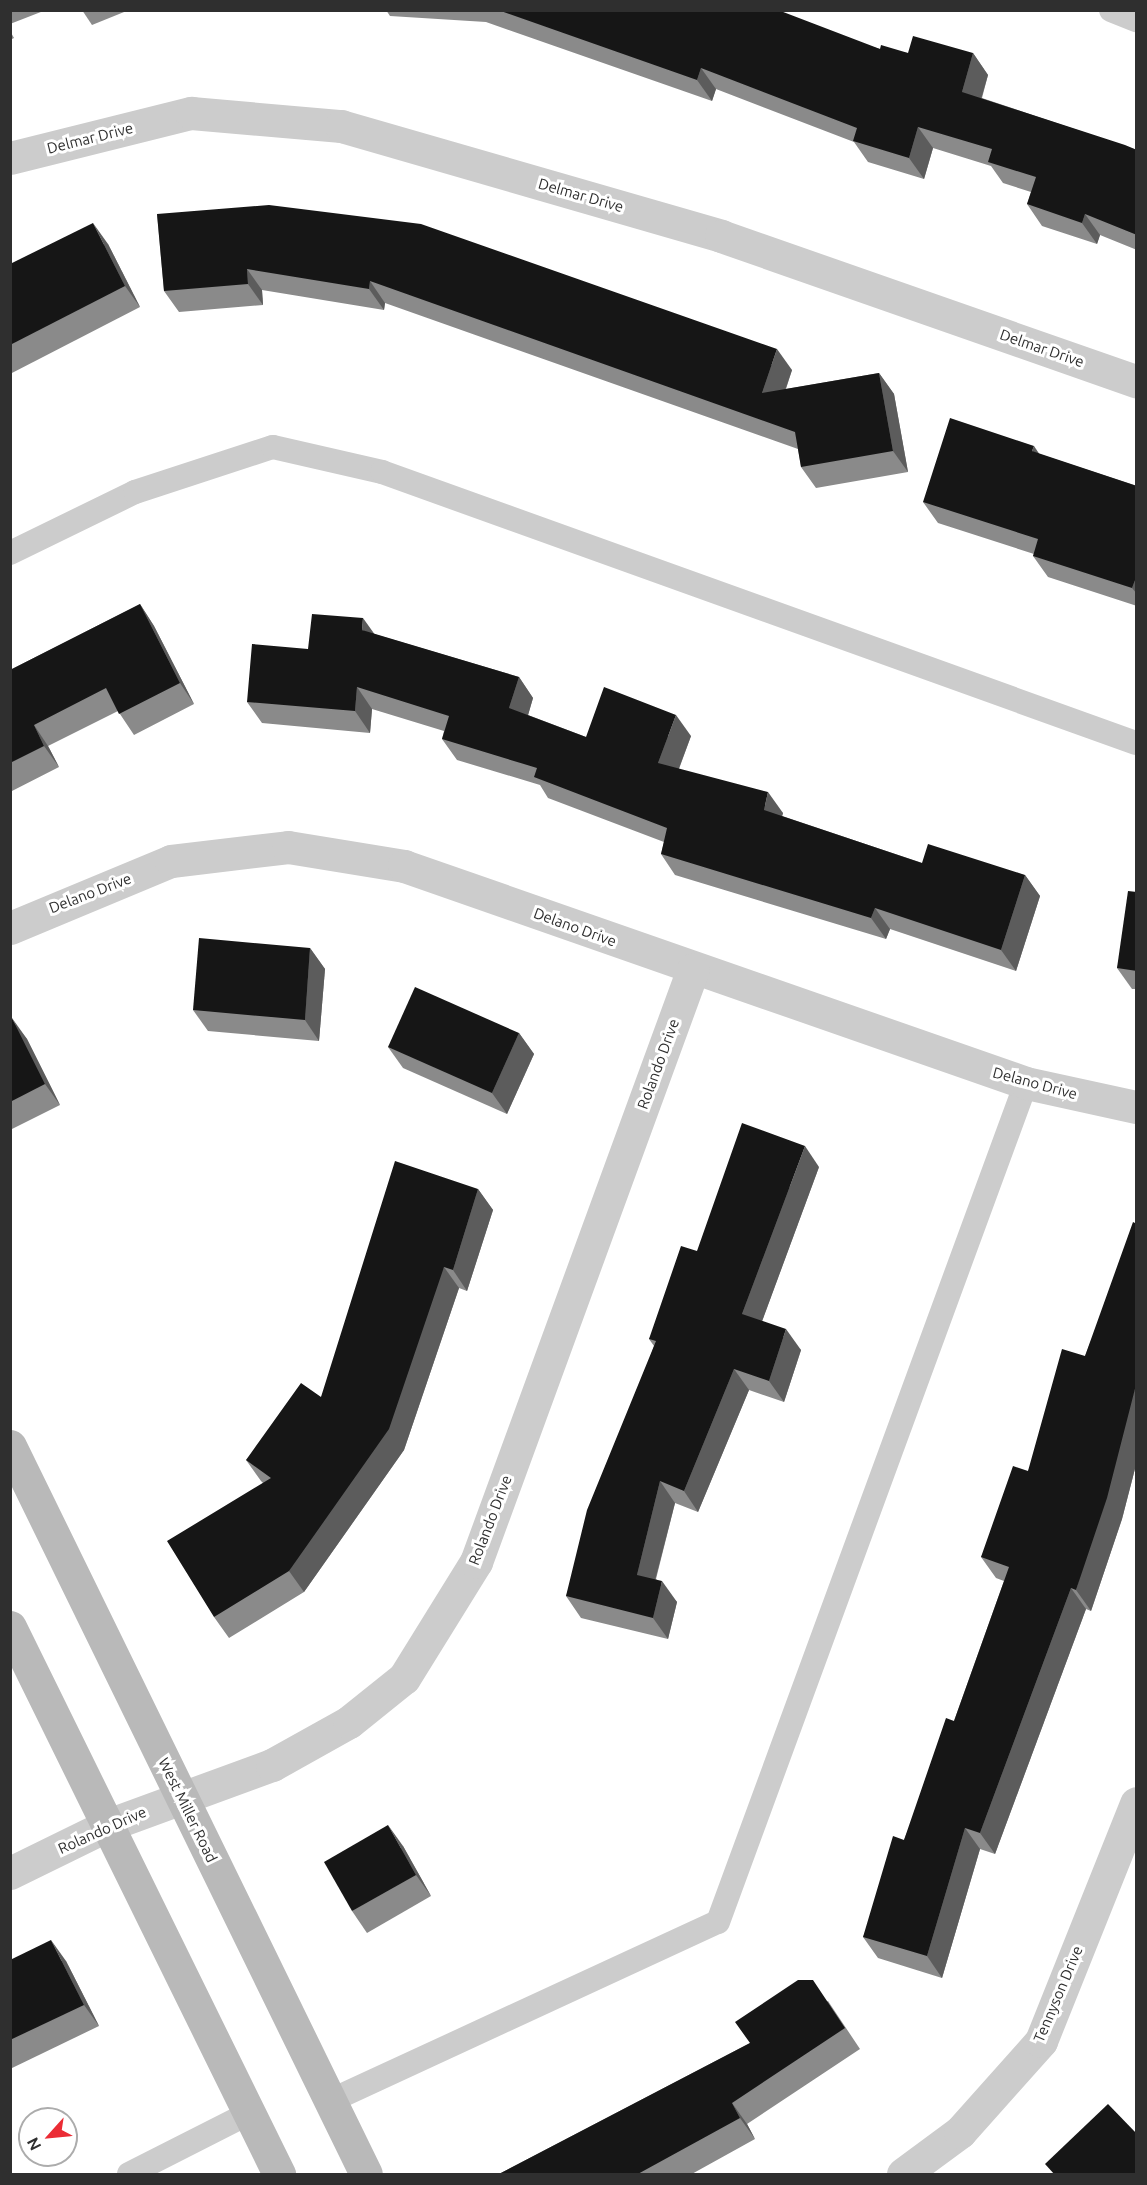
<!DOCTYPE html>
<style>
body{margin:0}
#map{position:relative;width:1147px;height:2185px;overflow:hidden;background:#fff;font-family:Ubuntu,sans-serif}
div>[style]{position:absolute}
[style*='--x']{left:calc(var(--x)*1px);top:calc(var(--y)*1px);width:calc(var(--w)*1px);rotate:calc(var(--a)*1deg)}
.service>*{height:24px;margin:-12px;padding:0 12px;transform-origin:12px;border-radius:12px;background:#ccc}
.minor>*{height:33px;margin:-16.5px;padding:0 16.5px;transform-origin:16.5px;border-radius:16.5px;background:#ccc}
.secondary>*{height:33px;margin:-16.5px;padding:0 16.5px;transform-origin:16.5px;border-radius:16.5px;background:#b9b9b9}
.wall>*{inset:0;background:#8a8a8a}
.shaded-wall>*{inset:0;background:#5c5c5c}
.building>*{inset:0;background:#161616}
span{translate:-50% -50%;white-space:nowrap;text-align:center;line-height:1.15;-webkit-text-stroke:6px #fff;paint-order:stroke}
.street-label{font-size:15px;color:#2f2f2f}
.frame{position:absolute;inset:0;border:12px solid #2f2f2f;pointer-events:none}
.north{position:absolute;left:18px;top:2107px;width:60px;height:60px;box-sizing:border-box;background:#fff;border:2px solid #acacac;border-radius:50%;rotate:243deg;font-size:16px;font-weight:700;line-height:24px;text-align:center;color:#2f2f2f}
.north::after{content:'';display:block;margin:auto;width:21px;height:27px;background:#eb2c35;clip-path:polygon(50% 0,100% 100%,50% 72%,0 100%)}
</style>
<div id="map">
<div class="service">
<i style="--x:1111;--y:10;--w:27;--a:22"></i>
<i style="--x:10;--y:553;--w:139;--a:-26"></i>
<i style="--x:135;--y:492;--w:145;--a:-18.1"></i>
<i style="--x:273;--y:447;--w:112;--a:12.9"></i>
<i style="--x:382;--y:472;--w:801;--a:19.77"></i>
<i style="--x:330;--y:2101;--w:427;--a:-24.8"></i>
<i style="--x:718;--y:1922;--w:894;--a:-69.84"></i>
<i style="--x:129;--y:2174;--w:135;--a:-26.9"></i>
</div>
<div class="minor">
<i style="--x:10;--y:158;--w:187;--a:-14"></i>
<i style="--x:191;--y:113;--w:151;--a:5"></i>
<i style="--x:341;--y:126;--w:396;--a:16.1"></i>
<i style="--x:721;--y:236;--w:440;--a:19.3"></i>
<i style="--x:10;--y:928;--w:174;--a:-22.6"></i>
<i style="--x:171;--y:861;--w:118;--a:-6.8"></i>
<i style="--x:288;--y:847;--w:118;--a:9.3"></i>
<i style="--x:404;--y:866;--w:659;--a:19.23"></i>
<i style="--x:1026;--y:1083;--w:113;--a:12.3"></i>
<i style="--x:10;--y:1873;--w:109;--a:-26.1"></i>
<i style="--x:108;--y:1825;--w:175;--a:-20.1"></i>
<i style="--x:272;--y:1765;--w:88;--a:-29.2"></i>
<i style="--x:349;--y:1722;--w:70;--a:-38.7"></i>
<i style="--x:404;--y:1678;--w:137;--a:-58.2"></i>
<i style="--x:476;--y:1562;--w:631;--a:-69.9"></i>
<i style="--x:903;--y:2174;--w:71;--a:-36.4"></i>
<i style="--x:960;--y:2132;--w:122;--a:-48.3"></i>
<i style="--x:1041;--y:2041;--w:256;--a:-68.2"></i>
</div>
<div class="secondary">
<i style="--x:10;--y:1446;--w:810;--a:63.94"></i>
<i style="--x:10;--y:1627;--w:610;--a:63.81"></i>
</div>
<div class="wall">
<i style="clip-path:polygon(10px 10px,46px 10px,10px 24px)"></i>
<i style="clip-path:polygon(82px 10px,129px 10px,92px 25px)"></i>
<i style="clip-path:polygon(386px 10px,749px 10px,880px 49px,908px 53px,973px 53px,988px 75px,982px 98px,1137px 150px,1137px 250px,1100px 235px,1097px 244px,1042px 226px,1027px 204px,1031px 192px,1003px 183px,991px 166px,933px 148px,924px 179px,868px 162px,854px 142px,716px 89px,712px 101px,486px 22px,390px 16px)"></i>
<i style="clip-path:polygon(10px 31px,14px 38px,10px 40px)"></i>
<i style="clip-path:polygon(157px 214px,792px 370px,786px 389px,879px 373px,894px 394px,908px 472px,816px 488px,801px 467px,798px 449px,385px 303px,384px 310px,262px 290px,263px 305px,179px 312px,164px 291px)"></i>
<i style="clip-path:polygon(108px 244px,140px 307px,10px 374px,10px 264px)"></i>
<i style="clip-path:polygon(1039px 454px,1137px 486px,1137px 606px,1048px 577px,1033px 556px,1034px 554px,938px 523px,923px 502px)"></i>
<i style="clip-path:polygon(140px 604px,154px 626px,194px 704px,134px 735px,118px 711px,48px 746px,59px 767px,10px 792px,10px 670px)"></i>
<i style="clip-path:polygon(374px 634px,519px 677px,533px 698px,528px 715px,586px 737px,691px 736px,679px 769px,783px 813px,782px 816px,922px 863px,1025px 875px,1040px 896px,1016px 971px,890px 929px,886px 939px,675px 875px,661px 854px,664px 842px,548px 798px,540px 785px,457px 760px,442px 739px,444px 731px,372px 709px,370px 733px,262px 723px,247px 702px)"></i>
<i style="clip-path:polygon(1137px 892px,1137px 989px,1132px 989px,1117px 968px)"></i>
<i style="clip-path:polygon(310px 948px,325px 969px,319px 1041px,208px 1031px,193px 1010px)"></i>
<i style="clip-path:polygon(10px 1018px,27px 1039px,60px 1105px,10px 1130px)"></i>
<i style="clip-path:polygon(519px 1033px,534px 1054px,507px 1114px,403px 1068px,388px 1047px)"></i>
<i style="clip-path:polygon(819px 1167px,762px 1321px,801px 1350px,784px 1402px,749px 1390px,698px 1512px,675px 1503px,656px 1579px,677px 1602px,668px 1639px,581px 1618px,566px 1596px,654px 1346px,649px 1339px,697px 1251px)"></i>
<i style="clip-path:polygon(478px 1189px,493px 1210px,467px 1291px,459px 1288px,404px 1450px,304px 1592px,229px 1638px,214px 1617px,263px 1483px,261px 1481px,246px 1460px,321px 1397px)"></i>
<i style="clip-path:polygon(1137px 1224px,1137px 1461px,1122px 1519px,1091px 1611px,1086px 1609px,995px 1854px,980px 1849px,942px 1978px,878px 1958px,863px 1937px,954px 1721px,1004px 1581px,996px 1578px,981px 1557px,1028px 1471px,1085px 1356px)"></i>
<i style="clip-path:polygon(403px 1846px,431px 1896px,367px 1933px,352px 1911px)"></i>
<i style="clip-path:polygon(10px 1960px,66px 1961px,99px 2026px,10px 2069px)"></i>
<i style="clip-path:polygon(828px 2001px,860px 2049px,747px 2124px,755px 2139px,690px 2175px,497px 2175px,750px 2043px)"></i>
</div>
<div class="shaded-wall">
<i style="clip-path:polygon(973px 53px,988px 75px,977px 113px,962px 92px)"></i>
<i style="clip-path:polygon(701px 68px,716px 89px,712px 101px,697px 80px)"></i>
<i style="clip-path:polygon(918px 127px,933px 148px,924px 179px,909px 158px)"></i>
<i style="clip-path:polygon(1085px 214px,1100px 235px,1097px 244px,1082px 223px)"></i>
<i style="clip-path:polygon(93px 223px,108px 244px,140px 307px,125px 286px)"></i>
<i style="clip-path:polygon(247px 269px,262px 290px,263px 305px,248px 284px)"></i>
<i style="clip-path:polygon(370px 281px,385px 303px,384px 310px,369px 289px)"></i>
<i style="clip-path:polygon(777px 349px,792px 370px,777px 414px,762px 393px)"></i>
<i style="clip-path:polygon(879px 373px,894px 394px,908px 472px,893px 451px)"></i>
<i style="clip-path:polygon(1034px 446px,1048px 467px,1032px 451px)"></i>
<i style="clip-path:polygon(1137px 575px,1137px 594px,1132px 588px)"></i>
<i style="clip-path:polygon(140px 604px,154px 626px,194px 704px,180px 683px)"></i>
<i style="clip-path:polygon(363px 618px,378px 639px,362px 630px)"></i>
<i style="clip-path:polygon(519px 677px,533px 698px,524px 729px,509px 708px)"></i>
<i style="clip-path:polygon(357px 687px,372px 709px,370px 733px,355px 711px)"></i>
<i style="clip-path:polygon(676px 715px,691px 736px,673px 784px,658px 763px)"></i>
<i style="clip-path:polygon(34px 725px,48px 746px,59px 767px,44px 746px)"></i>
<i style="clip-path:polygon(768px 792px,783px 813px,778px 831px,764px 810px)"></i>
<i style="clip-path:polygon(1025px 875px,1040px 896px,1016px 971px,1001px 950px)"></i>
<i style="clip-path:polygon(875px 908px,890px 929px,886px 939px,871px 918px)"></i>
<i style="clip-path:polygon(310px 948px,325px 969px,319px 1041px,305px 1020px)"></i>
<i style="clip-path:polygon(12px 1018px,27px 1039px,60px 1105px,45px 1084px)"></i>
<i style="clip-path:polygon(519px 1033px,534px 1054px,507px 1114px,492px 1093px)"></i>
<i style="clip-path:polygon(805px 1146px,819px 1167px,757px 1335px,742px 1314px)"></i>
<i style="clip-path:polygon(478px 1189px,493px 1210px,467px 1291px,453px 1270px)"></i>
<i style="clip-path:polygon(444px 1267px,459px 1288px,404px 1450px,304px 1592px,289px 1571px)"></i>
<i style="clip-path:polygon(786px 1329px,801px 1350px,784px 1402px,769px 1381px)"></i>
<i style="clip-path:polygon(734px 1369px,749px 1390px,698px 1512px,684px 1491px)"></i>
<i style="clip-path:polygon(1137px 1381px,1137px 1461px,1122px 1519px,1091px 1611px,1076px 1590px)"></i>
<i style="clip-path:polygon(660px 1481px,675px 1503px,651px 1596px,637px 1575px)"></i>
<i style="clip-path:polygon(662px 1581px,677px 1602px,668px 1639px,653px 1618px)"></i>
<i style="clip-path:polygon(1071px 1588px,1086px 1609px,995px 1854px,980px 1833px)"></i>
<i style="clip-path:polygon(388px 1825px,403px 1846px,431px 1896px,416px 1875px)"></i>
<i style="clip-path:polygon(965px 1828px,980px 1849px,942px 1978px,927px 1956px)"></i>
<i style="clip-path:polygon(51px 1940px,66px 1961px,99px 2026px,84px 2005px)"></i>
<i style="clip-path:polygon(732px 2103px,747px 2124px,755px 2139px,740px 2118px)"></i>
</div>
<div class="building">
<i style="clip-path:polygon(498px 10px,749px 10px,752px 12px,752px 10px,778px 10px,880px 49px,881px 45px,908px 53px,913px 36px,973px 53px,962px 92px,1125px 145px,1137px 150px,1137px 235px,1085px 214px,1082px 223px,1027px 204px,1036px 177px,988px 162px,992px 149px,918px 127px,909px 158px,853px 141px,857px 128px,701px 68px,697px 80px)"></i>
<i style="clip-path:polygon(269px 205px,421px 224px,777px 349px,762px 393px,879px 373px,893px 451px,801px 467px,795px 432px,370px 281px,369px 289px,247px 269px,248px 284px,164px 291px,157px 214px)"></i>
<i style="clip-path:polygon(93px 223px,125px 286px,10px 345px,10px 264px)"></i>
<i style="clip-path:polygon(950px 418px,1034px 446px,1032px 451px,1137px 486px,1137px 575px,1132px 588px,1033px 556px,1038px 539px,923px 502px)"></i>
<i style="clip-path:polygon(140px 604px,180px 683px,119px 714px,106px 688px,34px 725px,44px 746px,10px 763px,10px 670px)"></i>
<i style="clip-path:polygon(312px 614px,363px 618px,362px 630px,519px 677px,509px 708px,586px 737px,604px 687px,676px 715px,658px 763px,768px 792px,764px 810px,922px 863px,928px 844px,1025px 875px,1001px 950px,875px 908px,871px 918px,661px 854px,667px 828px,534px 777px,537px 768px,442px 739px,449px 716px,357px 687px,355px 711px,247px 702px,252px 644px,308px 649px)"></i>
<i style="clip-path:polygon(1128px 891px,1137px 892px,1137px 971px,1117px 968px)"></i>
<i style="clip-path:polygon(199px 938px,310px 948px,305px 1020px,193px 1010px)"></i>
<i style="clip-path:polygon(415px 987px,519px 1033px,492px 1093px,388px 1047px)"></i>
<i style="clip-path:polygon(10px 1018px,12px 1018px,45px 1084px,10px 1102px)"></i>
<i style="clip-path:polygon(742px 1123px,805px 1146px,742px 1314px,786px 1329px,769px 1381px,734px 1369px,684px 1491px,660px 1481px,637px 1575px,662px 1581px,653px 1618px,566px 1596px,587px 1510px,656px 1341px,649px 1339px,681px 1246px,697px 1251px)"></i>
<i style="clip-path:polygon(395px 1161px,478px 1189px,453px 1270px,444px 1267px,389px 1429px,289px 1571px,214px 1617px,167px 1541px,271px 1478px,246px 1460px,301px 1383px,321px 1397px)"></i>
<i style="clip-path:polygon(1133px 1222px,1137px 1224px,1137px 1381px,1107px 1498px,1076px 1590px,1071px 1588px,980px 1833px,965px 1828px,927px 1956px,863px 1937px,893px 1836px,904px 1840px,946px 1718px,954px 1721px,1009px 1567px,981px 1557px,1013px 1466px,1028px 1471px,1062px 1349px,1085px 1356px)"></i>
<i style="clip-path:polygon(388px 1825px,416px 1875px,352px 1911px,324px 1862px)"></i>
<i style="clip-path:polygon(51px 1940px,84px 2005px,10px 2040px,10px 1960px)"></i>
<i style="clip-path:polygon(798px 1980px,813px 1980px,845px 2028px,732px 2103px,740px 2118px,636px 2175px,497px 2175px,750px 2043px,735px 2022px)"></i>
<i style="clip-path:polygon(1108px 2104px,1137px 2134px,1137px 2175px,1055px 2175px,1045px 2164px)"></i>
</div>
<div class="street-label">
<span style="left:90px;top:138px;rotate:-14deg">Delmar Drive</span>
<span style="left:581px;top:195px;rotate:16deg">Delmar Drive</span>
<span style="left:1042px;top:348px;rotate:19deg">Delmar Drive</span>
<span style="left:90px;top:893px;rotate:-21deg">Delano Drive</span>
<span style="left:575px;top:927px;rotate:20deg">Delano Drive</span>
<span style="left:658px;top:1064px;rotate:-70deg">Rolando Drive</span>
<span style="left:1035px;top:1083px;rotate:15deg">Delano Drive</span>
<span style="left:490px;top:1520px;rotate:-69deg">Rolando Drive</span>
<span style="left:188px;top:1810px;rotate:64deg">West Miller Road</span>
<span style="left:102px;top:1830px;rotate:-24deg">Rolando Drive</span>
<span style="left:1058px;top:1994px;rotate:-67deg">Tennyson Drive</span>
</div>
<div class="frame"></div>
<div class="north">N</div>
</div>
